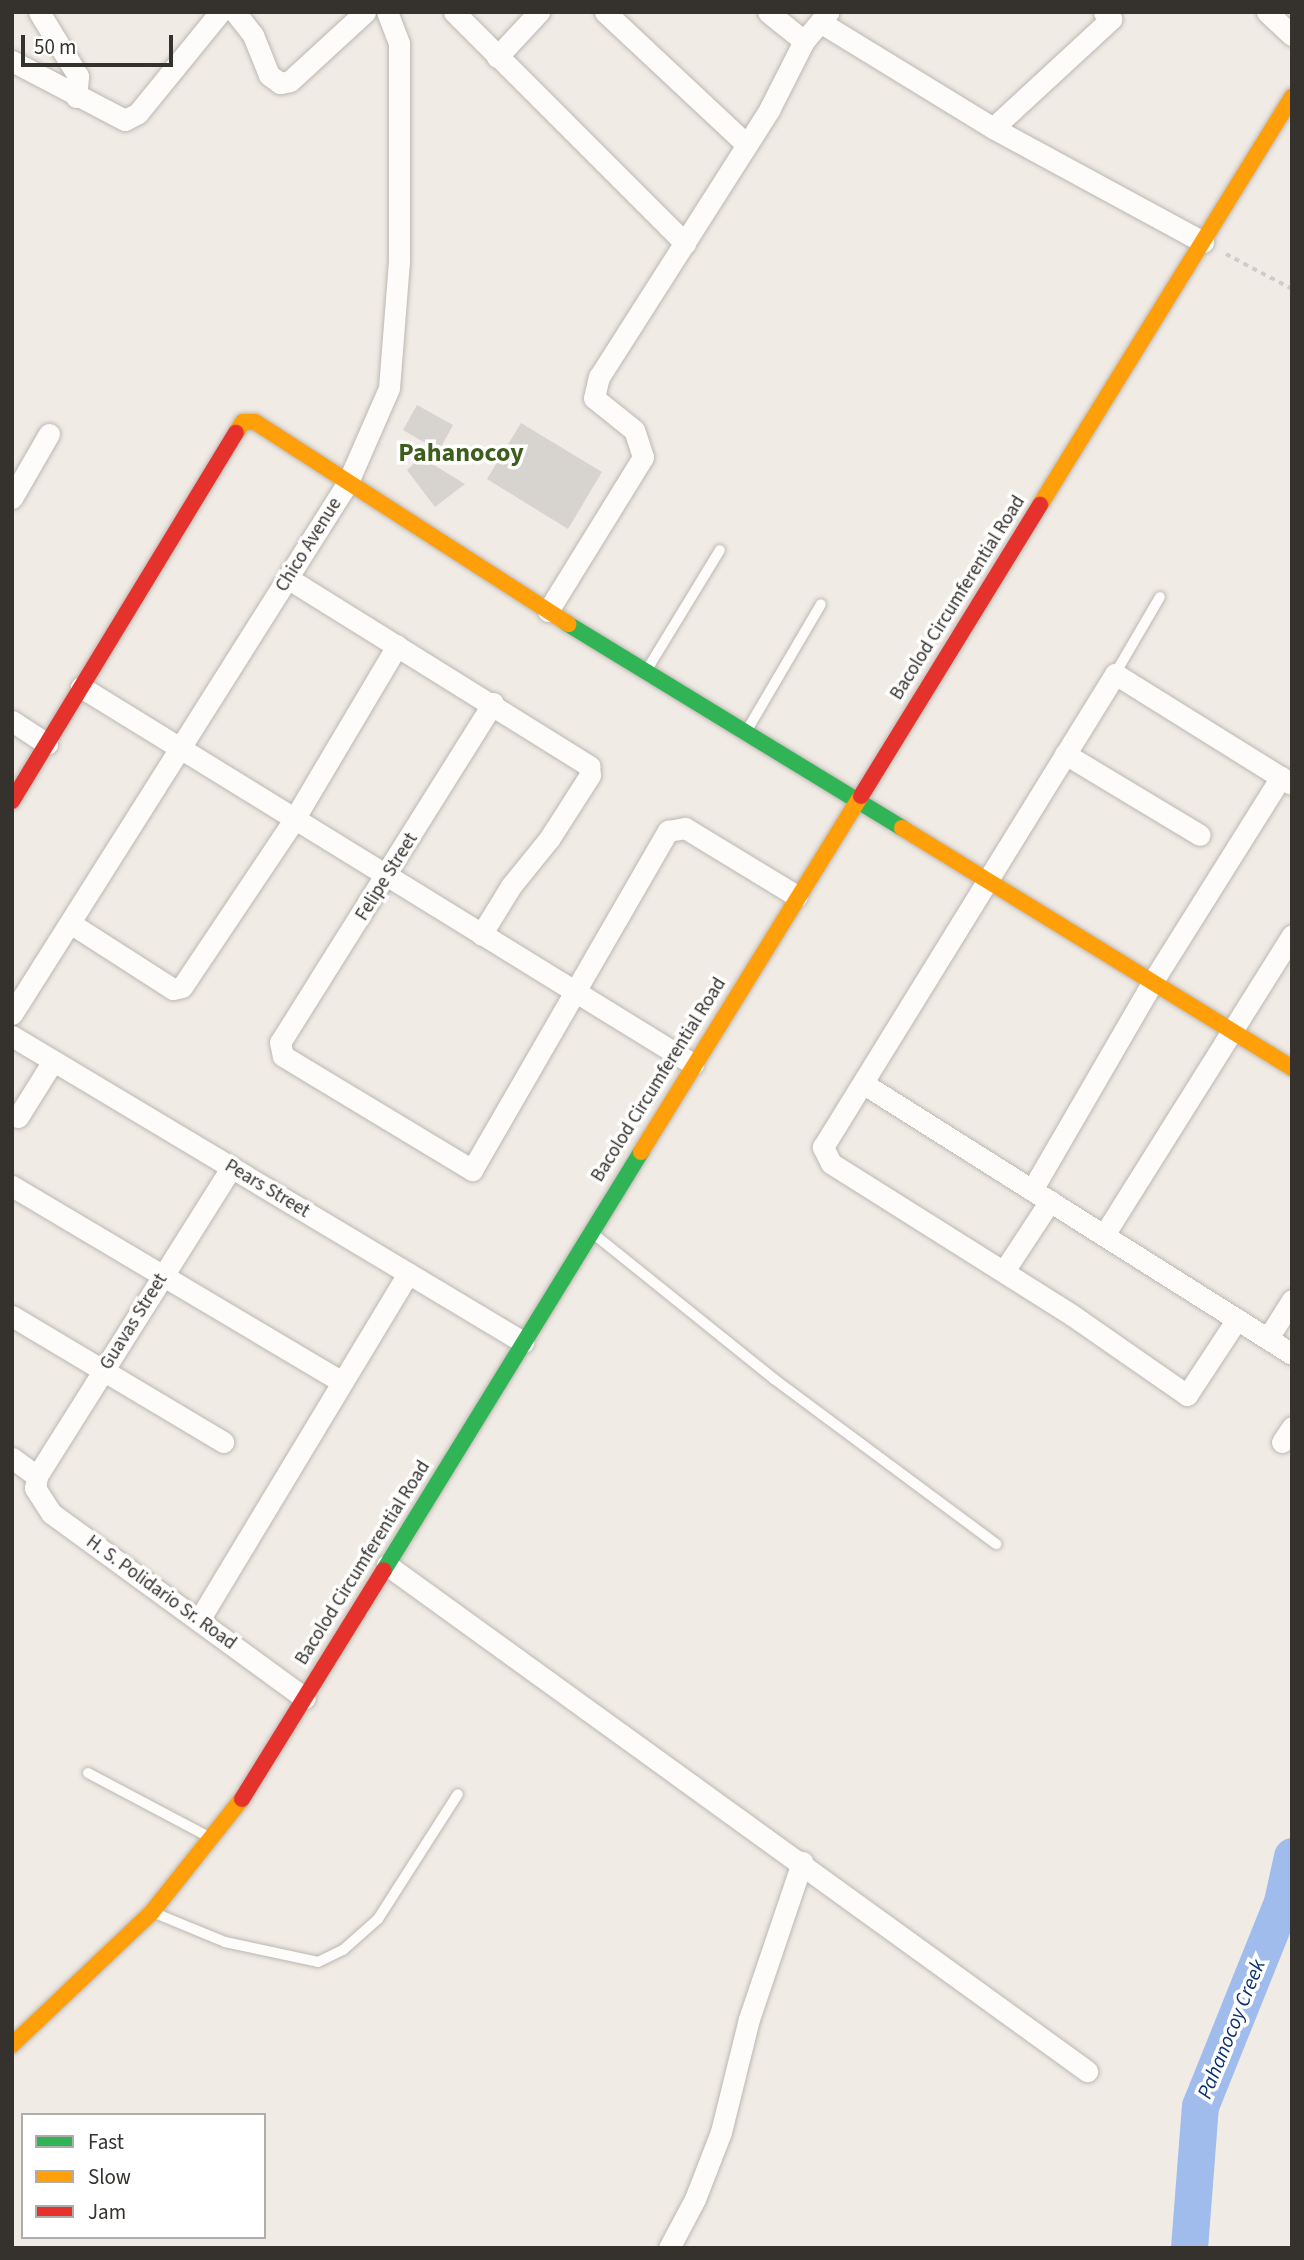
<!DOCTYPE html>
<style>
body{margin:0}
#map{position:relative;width:1304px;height:2260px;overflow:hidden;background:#f1ebe5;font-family:"Source Sans 3",sans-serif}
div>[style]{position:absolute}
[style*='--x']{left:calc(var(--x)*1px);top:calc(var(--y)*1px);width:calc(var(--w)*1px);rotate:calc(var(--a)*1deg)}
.river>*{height:37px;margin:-18.5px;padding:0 18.5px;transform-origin:18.5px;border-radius:18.5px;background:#9fbced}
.building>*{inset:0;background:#d7d3ce}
.path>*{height:3.5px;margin-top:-1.75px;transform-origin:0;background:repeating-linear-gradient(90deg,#cfcdcb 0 5px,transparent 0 10px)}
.roads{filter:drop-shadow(0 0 2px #bcb7b2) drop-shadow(0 0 2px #bcb7b2)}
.lane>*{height:10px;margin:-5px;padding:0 5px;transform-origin:5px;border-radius:5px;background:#fdfcfb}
.street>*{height:21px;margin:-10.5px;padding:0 10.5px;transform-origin:10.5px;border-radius:10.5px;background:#fdfcfb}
.fast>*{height:16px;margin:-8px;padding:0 8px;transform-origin:8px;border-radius:8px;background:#30b455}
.slow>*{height:16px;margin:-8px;padding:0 8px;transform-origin:8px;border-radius:8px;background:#ff9f0a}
.jam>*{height:16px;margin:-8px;padding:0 8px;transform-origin:8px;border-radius:8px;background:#e5322d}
span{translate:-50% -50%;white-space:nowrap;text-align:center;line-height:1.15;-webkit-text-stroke:7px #fff;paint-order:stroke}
.street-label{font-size:19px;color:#35312d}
.water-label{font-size:21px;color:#0b3171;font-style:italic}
.district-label{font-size:26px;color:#3f5e1d;font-weight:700}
.frame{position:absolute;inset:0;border:14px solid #35312d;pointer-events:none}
.legend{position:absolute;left:21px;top:2113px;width:245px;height:126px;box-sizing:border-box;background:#fff;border:2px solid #aeadab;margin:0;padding:9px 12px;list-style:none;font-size:21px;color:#35312d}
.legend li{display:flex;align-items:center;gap:14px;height:35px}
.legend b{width:35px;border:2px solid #aeadab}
.scale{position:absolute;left:21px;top:35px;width:152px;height:32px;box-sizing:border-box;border:4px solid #35312d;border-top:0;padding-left:9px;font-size:21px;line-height:24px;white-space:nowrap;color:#35312d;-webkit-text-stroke:5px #fff;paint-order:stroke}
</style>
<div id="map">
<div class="river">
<i style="--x:1189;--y:2248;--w:142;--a:-85.6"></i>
<i style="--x:1200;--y:2106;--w:220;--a:-68.1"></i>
<i style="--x:1282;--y:1902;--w:47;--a:-77.7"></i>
</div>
<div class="building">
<i style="clip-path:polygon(417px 405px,453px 425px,439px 451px,403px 430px)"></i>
<i style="clip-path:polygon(521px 423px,602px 472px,568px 529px,487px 479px)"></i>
<i style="clip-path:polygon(421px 457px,465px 484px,435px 507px,407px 470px)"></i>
</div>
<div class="path">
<i style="--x:1226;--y:254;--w:75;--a:27.9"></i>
</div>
<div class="roads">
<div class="lane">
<i style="--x:648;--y:668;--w:138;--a:-58.6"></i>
<i style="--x:1115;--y:674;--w:89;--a:-59.7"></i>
<i style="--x:746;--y:732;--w:148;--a:-59.6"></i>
<i style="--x:595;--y:1235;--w:230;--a:38.8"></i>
<i style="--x:774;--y:1379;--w:277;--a:36.6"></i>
<i style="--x:88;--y:1773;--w:137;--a:27.9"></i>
<i style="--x:157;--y:1914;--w:74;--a:22.4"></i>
<i style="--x:225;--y:1942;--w:95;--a:12.1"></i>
<i style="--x:318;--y:1962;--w:28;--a:-26"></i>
<i style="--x:343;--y:1950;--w:47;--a:-41.5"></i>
<i style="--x:378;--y:1919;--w:148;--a:-57.4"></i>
</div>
<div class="street">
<i style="--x:39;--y:12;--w:75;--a:58.6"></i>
<i style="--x:78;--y:76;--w:21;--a:95"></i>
<i style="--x:235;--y:12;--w:29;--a:52"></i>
<i style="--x:253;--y:35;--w:43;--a:68.2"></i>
<i style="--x:269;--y:75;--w:14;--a:36"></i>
<i style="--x:280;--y:83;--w:10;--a:-11"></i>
<i style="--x:290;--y:81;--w:102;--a:-42.6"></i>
<i style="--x:454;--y:12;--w:327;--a:45"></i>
<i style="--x:605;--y:12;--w:193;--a:43.1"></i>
<i style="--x:768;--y:12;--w:46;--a:38.9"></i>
<i style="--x:1267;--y:12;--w:34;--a:43"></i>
<i style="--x:820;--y:22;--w:203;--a:31.5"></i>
<i style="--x:993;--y:128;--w:239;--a:28.5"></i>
<i style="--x:497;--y:57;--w:62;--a:-47"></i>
<i style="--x:12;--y:61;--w:127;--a:27.6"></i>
<i style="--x:125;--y:120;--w:15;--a:-28"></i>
<i style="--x:138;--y:113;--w:130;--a:-50.9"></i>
<i style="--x:993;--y:128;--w:161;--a:-42.7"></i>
<i style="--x:1111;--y:19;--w:10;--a:-135"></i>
<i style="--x:12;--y:498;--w:74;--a:-60"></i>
<i style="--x:289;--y:579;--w:354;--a:31.9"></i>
<i style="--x:589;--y:766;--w:9;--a:84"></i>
<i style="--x:590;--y:775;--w:76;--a:122.6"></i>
<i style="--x:549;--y:839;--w:60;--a:129"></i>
<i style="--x:511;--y:886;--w:57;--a:121.5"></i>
<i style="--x:548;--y:611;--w:181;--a:-58.3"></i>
<i style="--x:643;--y:457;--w:28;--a:-108"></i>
<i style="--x:634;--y:430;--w:51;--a:-141.3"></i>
<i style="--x:594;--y:398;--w:22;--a:-77"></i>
<i style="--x:599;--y:377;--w:317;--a:-57.5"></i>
<i style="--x:769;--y:110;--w:77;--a:-63.1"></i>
<i style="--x:804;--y:41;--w:38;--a:-50"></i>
<i style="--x:81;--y:687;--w:719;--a:31.63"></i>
<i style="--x:493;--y:703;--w:400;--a:122.1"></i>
<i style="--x:280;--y:1042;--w:14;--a:78"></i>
<i style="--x:283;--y:1056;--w:221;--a:31.1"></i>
<i style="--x:472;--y:1170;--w:392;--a:-60"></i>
<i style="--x:668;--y:831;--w:17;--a:-10"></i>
<i style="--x:685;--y:828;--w:131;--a:31.3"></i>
<i style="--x:12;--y:721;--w:42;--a:33.3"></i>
<i style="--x:1065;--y:754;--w:157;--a:31"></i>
<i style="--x:70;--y:923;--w:122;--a:32.7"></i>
<i style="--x:173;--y:989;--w:9;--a:-13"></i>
<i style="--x:182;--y:987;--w:200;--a:-56.2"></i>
<i style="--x:293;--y:821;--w:204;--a:-59.3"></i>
<i style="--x:12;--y:1014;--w:629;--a:-57.72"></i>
<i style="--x:348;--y:482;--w:103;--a:-66.4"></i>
<i style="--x:389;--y:388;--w:126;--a:-85.5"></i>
<i style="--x:399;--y:262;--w:219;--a:-90"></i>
<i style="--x:399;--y:43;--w:33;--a:-111"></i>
<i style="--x:12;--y:1036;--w:596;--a:30.91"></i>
<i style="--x:864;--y:1084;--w:506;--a:32.25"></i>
<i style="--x:18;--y:1117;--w:66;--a:-58"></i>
<i style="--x:231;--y:1168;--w:364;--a:122.2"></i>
<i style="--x:37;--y:1476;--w:12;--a:99"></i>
<i style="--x:35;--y:1488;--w:30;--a:57"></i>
<i style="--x:51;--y:1513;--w:314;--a:36.1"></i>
<i style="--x:12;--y:1186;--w:382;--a:30.7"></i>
<i style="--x:1032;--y:1190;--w:241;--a:-59.9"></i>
<i style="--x:1153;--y:981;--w:241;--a:-57.9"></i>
<i style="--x:1104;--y:1235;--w:354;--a:-57.9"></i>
<i style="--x:1004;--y:1271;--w:84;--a:-56.7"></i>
<i style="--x:12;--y:1316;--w:246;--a:30.8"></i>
<i style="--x:1237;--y:1319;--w:91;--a:123.3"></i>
<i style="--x:1187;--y:1395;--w:140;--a:-145.2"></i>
<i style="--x:1072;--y:1315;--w:285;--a:-147.8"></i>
<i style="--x:831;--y:1163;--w:18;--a:-117"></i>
<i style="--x:823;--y:1147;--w:556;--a:-58.31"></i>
<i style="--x:1115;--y:674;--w:208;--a:31.9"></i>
<i style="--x:1268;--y:1338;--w:45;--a:-57.7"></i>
<i style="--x:1282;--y:1442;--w:18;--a:-56"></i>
<i style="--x:12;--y:1458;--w:31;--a:36"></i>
<i style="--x:387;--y:1565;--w:864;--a:35.86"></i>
<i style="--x:199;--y:1620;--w:405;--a:-58.9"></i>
<i style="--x:669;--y:2248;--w:55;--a:-62"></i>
<i style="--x:695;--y:2199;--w:72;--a:-68.8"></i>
<i style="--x:721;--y:2132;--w:116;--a:-76.1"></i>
<i style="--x:749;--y:2019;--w:166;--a:-71.3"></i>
</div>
<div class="fast">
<i style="--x:568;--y:624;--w:391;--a:31.4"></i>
<i style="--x:384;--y:1570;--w:491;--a:-58.4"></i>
</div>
<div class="slow">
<i style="--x:236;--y:433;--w:13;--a:-58"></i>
<i style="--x:243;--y:422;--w:12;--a:0"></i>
<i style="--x:255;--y:422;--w:373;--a:32.8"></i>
<i style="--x:1040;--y:505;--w:480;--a:-58.3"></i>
<i style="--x:902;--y:828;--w:458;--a:31.6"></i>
<i style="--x:641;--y:1152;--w:418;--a:-58.3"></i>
<i style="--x:12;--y:2045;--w:193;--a:-43.5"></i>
<i style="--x:152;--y:1912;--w:144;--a:-51.5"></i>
</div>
<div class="jam">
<i style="--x:861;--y:796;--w:342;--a:-58.4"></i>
<i style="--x:12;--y:801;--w:431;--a:-58.7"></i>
<i style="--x:242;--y:1799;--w:269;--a:-58.2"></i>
</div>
</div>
<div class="street-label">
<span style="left:309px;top:545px;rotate:-58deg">Chico Avenue</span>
<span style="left:958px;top:598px;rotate:-58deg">Bacolod Circumferential Road</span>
<span style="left:387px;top:877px;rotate:-58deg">Felipe Street</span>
<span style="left:659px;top:1080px;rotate:-58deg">Bacolod Circumferential Road</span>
<span style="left:267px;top:1189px;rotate:31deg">Pears Street</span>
<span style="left:134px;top:1322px;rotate:-58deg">Guavas Street</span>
<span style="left:363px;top:1563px;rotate:-58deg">Bacolod Circumferential Road</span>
<span style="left:161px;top:1593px;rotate:36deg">H. S. Polidario Sr. Road</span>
</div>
<div class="water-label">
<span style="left:1231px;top:2029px;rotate:-68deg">Pahanocoy Creek</span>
</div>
<div class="district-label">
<span style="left:461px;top:453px">Pahanocoy</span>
</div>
<div class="frame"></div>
<ul class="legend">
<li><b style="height:9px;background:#30b455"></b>Fast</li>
<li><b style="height:9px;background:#ff9f0a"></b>Slow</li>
<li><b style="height:9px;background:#e5322d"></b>Jam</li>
</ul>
<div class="scale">50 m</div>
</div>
